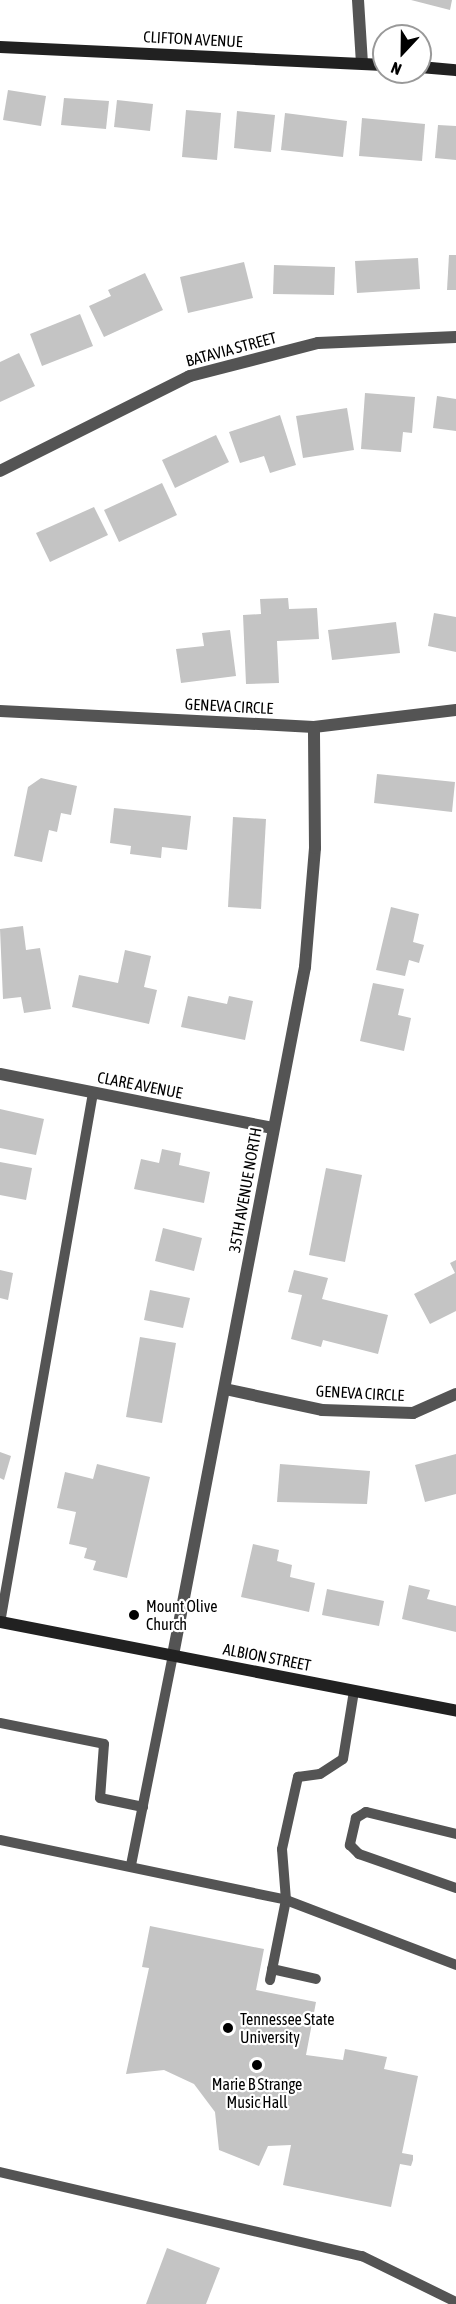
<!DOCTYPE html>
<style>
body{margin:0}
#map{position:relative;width:456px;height:2304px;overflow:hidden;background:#fff;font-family:"Asap Condensed",sans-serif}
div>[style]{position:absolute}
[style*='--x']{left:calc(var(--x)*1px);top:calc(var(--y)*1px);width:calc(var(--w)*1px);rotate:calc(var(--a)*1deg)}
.building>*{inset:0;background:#c4c4c4}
.lane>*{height:10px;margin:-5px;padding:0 5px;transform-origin:5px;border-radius:5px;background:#545454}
.street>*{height:12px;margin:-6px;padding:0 6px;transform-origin:6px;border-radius:6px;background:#545454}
.secondary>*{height:12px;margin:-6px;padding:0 6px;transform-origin:6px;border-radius:6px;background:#212121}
.dots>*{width:16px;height:16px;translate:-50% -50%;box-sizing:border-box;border:3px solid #fff;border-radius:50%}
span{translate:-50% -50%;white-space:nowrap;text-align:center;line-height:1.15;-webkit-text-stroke:4.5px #fff;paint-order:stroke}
.street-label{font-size:16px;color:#000}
.poi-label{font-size:16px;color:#000}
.left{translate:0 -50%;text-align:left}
.north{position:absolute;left:372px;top:24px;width:60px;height:60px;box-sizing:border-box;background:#fff;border:2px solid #999;border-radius:50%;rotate:202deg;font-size:16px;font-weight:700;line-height:24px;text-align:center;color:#000}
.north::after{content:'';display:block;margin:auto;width:21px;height:27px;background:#000;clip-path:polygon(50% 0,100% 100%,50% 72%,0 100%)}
</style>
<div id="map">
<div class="building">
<i style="clip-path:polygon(411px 0,452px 0,450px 10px)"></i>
<i style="clip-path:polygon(8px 90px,46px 96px,41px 126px,3px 120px)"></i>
<i style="clip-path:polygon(64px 98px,109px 101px,106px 129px,61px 125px)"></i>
<i style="clip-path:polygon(117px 100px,153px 104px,150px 131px,114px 127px)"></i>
<i style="clip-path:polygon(186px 110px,221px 113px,217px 160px,182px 157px)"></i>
<i style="clip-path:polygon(237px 111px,275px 115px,271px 152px,234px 148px)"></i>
<i style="clip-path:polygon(285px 113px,347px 121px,343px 157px,281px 150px)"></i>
<i style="clip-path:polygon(362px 118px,425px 124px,422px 161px,359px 156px)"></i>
<i style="clip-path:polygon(438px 125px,456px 126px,456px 160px,435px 158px)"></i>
<i style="clip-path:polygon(449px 255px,456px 255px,456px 290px,447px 290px)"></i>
<i style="clip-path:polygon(418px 258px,420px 289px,357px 293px,355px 261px)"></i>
<i style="clip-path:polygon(244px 262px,253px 298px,188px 313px,180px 277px)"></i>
<i style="clip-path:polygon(274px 265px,335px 267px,334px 295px,273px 294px)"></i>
<i style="clip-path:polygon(145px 273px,163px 310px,104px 337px,89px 306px,111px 296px,108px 290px)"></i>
<i style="clip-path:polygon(80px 314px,93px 346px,42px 366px,30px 334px)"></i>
<i style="clip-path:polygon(19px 353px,35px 386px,0 402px,0 362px)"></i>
<i style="clip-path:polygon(365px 393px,415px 397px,412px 433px,403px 432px,401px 452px,361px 449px)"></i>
<i style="clip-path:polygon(437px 396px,456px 399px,456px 431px,433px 428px)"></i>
<i style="clip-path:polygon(347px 408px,354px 450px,303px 458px,296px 416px)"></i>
<i style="clip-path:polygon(280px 415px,296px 465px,270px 473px,264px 456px,240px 463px,229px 432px)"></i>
<i style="clip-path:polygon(216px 435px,229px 462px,175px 488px,162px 460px)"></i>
<i style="clip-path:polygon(162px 483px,177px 515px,119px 542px,104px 510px)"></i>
<i style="clip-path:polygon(94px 507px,108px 535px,50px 562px,36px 533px)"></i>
<i style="clip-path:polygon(288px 598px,289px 609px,317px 608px,319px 639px,277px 641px,279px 683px,246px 684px,243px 615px,261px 614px,260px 599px)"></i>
<i style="clip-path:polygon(434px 613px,456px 617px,456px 652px,428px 646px)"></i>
<i style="clip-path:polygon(396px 622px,400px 653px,332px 660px,328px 630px)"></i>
<i style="clip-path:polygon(230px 630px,236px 676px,181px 683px,176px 649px,204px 646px,202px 633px)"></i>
<i style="clip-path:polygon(377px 774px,455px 782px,452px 812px,374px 803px)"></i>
<i style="clip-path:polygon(41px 778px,77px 786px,71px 815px,61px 813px,57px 832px,49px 830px,42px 862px,14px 856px,28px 787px)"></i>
<i style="clip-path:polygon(114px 808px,191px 816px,187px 850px,162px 847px,161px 858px,130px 854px,131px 846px,110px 843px)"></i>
<i style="clip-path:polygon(233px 817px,266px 819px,261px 909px,228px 907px)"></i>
<i style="clip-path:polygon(391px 907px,419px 914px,413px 942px,424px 945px,419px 963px,409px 960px,405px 976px,376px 970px)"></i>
<i style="clip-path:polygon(23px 926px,26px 950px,40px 948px,51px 1009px,24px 1013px,21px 997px,3px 999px,0 929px)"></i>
<i style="clip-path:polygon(125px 950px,151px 956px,144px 987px,157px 990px,149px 1024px,72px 1007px,79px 975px,118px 983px)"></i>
<i style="clip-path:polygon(373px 983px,404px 989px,398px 1015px,411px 1018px,404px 1051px,360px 1041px)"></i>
<i style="clip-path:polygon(188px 996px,227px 1004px,229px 996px,253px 1001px,245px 1040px,181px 1027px)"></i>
<i style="clip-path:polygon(0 1109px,44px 1119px,36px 1155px,0 1148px)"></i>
<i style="clip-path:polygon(162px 1149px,181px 1153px,179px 1165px,210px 1172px,204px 1203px,134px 1189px,141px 1159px,159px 1163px)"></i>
<i style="clip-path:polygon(0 1162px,32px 1168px,26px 1200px,0 1195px)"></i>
<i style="clip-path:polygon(326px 1168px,362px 1175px,345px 1262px,309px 1255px)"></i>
<i style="clip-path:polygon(163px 1228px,202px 1238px,194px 1271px,155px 1261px)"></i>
<i style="clip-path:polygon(456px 1260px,456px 1311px,430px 1324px,414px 1294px,455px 1273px,450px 1263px)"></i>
<i style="clip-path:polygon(0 1270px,13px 1273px,8px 1300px,0 1298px)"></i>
<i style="clip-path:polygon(294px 1270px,328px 1278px,322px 1299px,388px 1315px,378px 1354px,323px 1340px,321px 1347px,291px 1339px,302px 1295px,288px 1292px)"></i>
<i style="clip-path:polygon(150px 1290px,190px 1298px,183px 1328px,144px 1320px)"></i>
<i style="clip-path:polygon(140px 1337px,176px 1343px,162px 1423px,126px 1417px)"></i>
<i style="clip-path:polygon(0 1452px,11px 1456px,4px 1480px,0 1478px)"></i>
<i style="clip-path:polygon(456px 1454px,456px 1494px,425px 1502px,415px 1465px)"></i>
<i style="clip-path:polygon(97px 1464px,150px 1477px,127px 1578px,93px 1570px,96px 1561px,84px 1558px,87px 1548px,69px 1544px,76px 1512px,57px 1508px,65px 1472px,93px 1479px)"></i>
<i style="clip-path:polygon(280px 1464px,370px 1471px,367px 1504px,277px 1502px)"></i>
<i style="clip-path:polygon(253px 1544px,279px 1550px,277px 1561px,292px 1565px,290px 1577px,315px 1583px,309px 1612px,241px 1597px)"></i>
<i style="clip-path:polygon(409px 1585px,430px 1590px,427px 1599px,456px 1606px,456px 1632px,402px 1619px)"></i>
<i style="clip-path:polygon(327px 1589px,384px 1601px,379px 1626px,322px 1615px)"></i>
<i style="clip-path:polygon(150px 1926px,264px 1949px,256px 1990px,316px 2002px,306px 2055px,343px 2060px,345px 2049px,387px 2057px,384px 2069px,418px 2076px,402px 2153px,413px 2155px,413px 2160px,411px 2166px,400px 2164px,391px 2207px,283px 2185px,291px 2145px,268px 2146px,259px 2166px,219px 2150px,215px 2112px,194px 2084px,164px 2070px,126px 2074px,149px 1968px,142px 1967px)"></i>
<i style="clip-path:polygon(167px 2248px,220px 2268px,206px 2304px,146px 2304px)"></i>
</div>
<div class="lane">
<i style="--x:0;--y:1623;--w:538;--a:-80.05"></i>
<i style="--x:0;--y:1723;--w:106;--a:11.4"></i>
<i style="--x:104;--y:1744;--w:54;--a:94.2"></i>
<i style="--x:100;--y:1798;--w:44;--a:11.8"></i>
<i style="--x:456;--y:1834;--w:93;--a:-166.3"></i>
<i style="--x:366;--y:1812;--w:12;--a:149"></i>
<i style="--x:356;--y:1818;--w:28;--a:103"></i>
<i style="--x:350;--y:1845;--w:13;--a:45"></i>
<i style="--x:359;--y:1854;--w:103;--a:19.3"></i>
<i style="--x:0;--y:1840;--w:292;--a:11.8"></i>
<i style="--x:286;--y:1900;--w:182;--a:20.9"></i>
<i style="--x:131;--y:1865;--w:214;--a:-78.7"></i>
<i style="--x:272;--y:1969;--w:45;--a:12.8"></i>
<i style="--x:270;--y:1980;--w:82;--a:-78.7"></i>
<i style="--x:286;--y:1900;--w:51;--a:-94.5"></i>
<i style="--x:282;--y:1849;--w:74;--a:-77.5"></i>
<i style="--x:298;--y:1777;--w:22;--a:-8"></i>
<i style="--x:320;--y:1774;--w:27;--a:-33"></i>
<i style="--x:343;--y:1759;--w:69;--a:-80.8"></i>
<i style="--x:0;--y:2172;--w:372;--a:13.1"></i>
<i style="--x:362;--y:2256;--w:105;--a:26.1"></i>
</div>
<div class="street">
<i style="--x:358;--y:0;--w:63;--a:86.4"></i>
<i style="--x:0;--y:471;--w:212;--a:-26.6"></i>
<i style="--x:190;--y:376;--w:132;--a:-14.5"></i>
<i style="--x:318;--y:343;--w:138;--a:-2.5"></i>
<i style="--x:0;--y:711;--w:314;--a:2.9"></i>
<i style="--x:314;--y:727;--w:143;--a:-6.8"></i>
<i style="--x:0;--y:1074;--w:278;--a:11.2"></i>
<i style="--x:225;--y:1389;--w:99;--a:12.2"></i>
<i style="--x:322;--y:1410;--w:91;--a:1.9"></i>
<i style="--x:413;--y:1413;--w:47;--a:-23.8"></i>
<i style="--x:173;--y:1655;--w:701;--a:-79.14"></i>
<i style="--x:305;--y:967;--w:119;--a:-85.2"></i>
<i style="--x:315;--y:848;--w:121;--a:-90.5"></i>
</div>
<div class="secondary">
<i style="--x:0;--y:47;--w:384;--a:2.7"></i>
<i style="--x:420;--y:67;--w:36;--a:5"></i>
<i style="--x:0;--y:1622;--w:465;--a:11"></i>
</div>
<div class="dots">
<i style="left:134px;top:1615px;background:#000"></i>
<i style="left:228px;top:2028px;background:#000"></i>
<i style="left:257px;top:2065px;background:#000"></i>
</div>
<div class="street-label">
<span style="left:193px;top:39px;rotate:3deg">CLIFTON AVENUE</span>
<span style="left:231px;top:349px;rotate:-15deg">BATAVIA STREET</span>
<span style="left:229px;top:706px;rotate:3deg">GENEVA CIRCLE</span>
<span style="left:140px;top:1085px;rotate:11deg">CLARE AVENUE</span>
<span style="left:245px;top:1190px;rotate:-80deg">35TH AVENUE NORTH</span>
<span style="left:360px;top:1393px;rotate:3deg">GENEVA CIRCLE</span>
<span style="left:267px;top:1657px;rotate:11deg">ALBION STREET</span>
</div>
<div class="poi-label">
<span class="left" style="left:146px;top:1615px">Mount Olive<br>Church</span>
<span class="left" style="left:240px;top:2028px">Tennessee State<br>University</span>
<span style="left:257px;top:2093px">Marie B Strange<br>Music Hall</span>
</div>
<div class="north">N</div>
</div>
